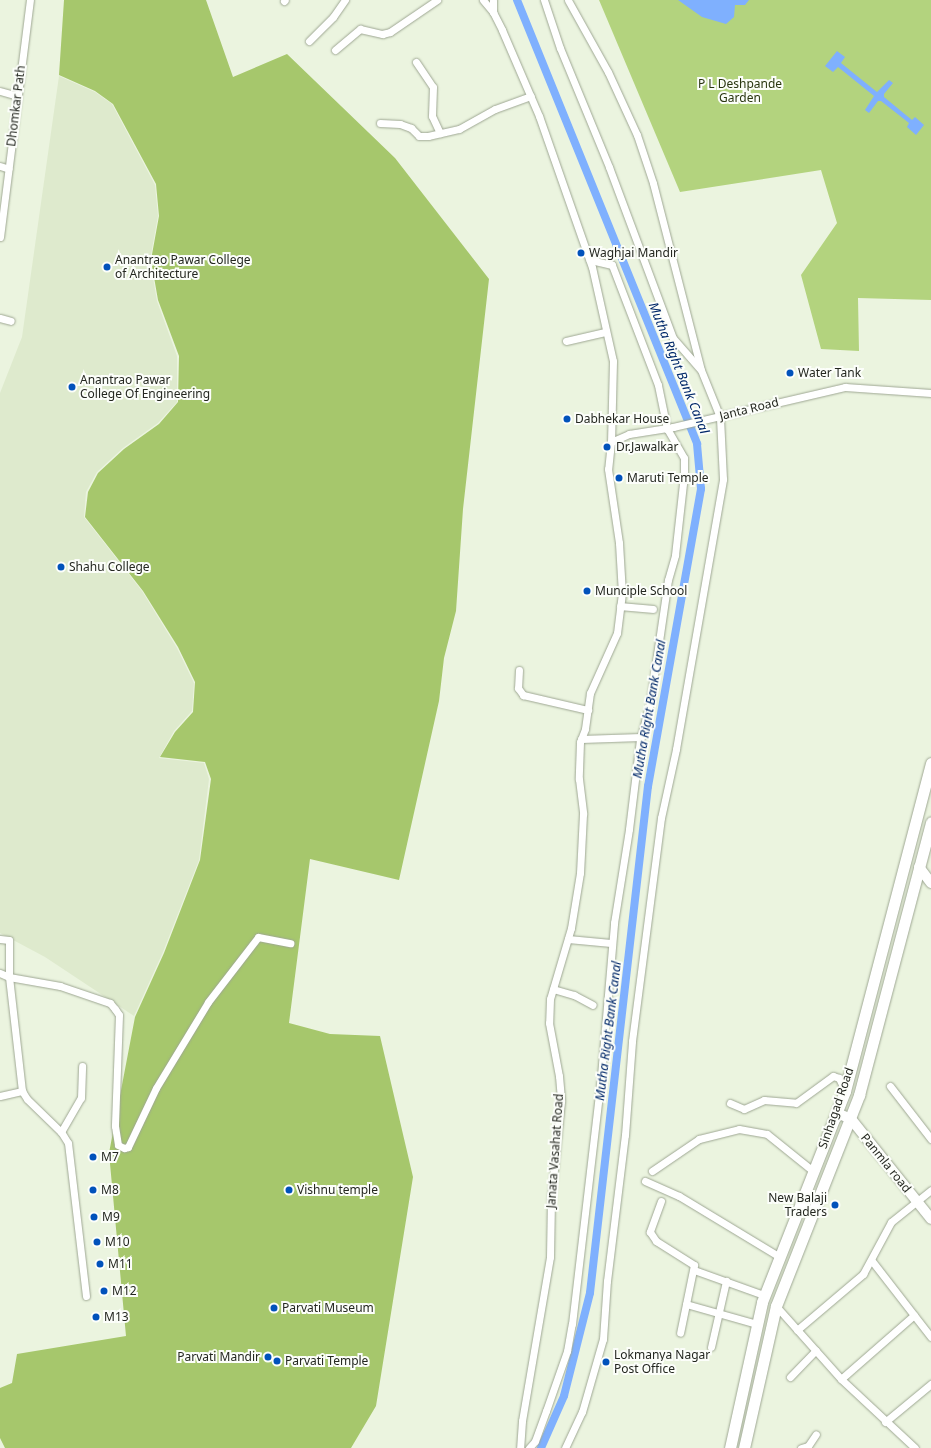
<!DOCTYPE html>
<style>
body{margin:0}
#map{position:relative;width:931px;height:1448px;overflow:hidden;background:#ebf4df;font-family:"Noto Sans",sans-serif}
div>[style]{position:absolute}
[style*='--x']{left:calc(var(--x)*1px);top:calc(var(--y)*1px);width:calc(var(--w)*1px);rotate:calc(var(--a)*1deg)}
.built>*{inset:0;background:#deeacd}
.green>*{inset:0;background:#b3d37e}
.forest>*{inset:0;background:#a6c76c}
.water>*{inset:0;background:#7fb0fe}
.canal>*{height:8px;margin:-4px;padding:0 4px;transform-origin:4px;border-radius:4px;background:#7fb0fe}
.roads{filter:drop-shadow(0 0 1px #9ea793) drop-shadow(0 0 1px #9ea793)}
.street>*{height:7px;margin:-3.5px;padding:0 3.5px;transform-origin:3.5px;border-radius:3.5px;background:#fff}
.secondary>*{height:10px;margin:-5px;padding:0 5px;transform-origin:5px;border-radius:5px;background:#fff}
.primary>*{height:11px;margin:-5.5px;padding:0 5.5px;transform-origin:5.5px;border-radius:5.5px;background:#fff}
.dots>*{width:11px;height:11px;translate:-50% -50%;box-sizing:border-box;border:2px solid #fcfefa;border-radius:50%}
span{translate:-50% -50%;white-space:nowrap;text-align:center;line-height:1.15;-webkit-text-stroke:4px #fcfefa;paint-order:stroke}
.park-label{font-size:12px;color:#293610}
.street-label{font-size:12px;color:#242720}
.poi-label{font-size:12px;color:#242720}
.left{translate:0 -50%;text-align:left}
.right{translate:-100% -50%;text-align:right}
.water-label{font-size:13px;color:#002869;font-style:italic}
</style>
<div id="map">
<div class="built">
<i style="clip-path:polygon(59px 76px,95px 92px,112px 104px,155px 185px,158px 216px,150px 260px,157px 301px,177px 356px,177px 402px,158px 423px,123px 448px,97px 472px,86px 492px,84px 517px,142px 591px,177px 648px,194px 683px,192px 711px,174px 731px,159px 758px,204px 763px,209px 779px,199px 860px,163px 952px,134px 1016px,45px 957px,0 933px,0 393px,22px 337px)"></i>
</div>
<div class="green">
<i style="clip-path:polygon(599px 0,931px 0,931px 300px,858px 298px,859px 351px,821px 349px,801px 275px,837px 223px,821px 170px,680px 192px)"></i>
</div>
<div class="forest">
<i style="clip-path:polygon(64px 0,206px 0,233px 77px,287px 54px,395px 158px,489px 279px,463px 509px,456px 611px,444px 658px,439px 701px,399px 880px,310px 859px,289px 1023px,330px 1034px,380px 1036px,413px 1177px,376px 1406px,351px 1448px,5px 1448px,0 1438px,0 1388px,12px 1383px,17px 1354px,126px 1336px,109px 1153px,135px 1017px,164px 953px,200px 860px,211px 779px,205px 762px,160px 757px,175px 732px,193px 712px,195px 682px,178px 647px,143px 591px,85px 517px,88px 492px,98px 473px,124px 449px,159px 424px,178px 402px,179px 356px,158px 300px,151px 260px,159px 216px,156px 184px,113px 104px,95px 91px,59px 75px)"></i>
</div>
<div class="water">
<i style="clip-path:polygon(678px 0,749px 0,745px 5px,735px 5px,734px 17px,726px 24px,702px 17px)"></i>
<i style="clip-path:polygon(837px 51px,845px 57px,841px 63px,877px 92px,889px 80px,893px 83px,884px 94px,884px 97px,912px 120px,915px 117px,924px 125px,916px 135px,907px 127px,909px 123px,881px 101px,878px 101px,869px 113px,865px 110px,874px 96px,838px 67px,833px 72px,825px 66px)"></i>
</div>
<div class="canal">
<i style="--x:517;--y:0;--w:479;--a:67.9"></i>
<i style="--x:697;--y:444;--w:45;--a:84.9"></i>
<i style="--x:701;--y:489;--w:302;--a:100.1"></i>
<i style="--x:648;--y:786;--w:510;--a:96.53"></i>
<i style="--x:590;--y:1293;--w:106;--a:104.2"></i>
<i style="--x:564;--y:1396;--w:57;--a:113.9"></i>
</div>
<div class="roads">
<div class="street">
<i style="--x:483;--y:0;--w:16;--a:50"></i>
<i style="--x:493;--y:12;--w:20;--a:63"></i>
<i style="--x:502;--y:30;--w:94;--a:66.7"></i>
<i style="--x:539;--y:116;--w:160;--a:70.7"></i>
<i style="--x:592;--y:267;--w:96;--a:77.4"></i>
<i style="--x:613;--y:361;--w:81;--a:91.4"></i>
<i style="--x:611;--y:442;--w:27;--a:96"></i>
<i style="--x:608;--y:469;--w:75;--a:81.5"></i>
<i style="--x:619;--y:543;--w:50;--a:86.6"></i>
<i style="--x:622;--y:593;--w:40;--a:97.1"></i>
<i style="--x:617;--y:633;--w:66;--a:114.2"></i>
<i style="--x:590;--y:693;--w:36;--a:98"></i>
<i style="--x:585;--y:729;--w:14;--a:111"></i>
<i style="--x:580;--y:742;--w:37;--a:92"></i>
<i style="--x:579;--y:779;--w:35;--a:83"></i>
<i style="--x:583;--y:814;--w:59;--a:92.9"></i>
<i style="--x:580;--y:873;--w:56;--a:99.3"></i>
<i style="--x:571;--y:928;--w:74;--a:106.5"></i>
<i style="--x:550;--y:999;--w:24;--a:92"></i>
<i style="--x:549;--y:1023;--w:54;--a:79.3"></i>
<i style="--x:559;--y:1076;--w:25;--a:85"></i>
<i style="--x:561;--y:1101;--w:99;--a:95.8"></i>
<i style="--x:551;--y:1199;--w:58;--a:91"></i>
<i style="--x:550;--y:1257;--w:166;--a:99.7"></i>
<i style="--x:522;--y:1421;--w:27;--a:94"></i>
<i style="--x:544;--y:0;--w:51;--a:71.6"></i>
<i style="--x:560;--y:48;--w:129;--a:67.6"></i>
<i style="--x:609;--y:167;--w:183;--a:69.5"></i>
<i style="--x:673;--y:338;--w:41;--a:48.9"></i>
<i style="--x:284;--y:1;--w:1;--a:-45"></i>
<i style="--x:493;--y:12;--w:12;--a:-90"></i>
<i style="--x:309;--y:41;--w:34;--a:-45"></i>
<i style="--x:333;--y:17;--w:21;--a:-55"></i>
<i style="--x:335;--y:50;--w:33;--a:-40"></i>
<i style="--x:360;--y:29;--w:23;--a:13"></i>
<i style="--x:382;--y:34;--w:8;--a:-14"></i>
<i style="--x:390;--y:32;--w:57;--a:-34.2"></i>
<i style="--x:416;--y:62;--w:30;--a:56"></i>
<i style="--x:433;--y:87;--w:29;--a:92"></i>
<i style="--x:432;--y:116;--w:19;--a:65"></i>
<i style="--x:0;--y:91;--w:18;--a:16"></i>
<i style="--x:380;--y:123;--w:20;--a:3"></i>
<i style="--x:400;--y:124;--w:12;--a:20"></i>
<i style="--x:411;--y:128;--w:11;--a:45"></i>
<i style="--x:419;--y:136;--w:9;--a:0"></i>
<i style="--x:428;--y:136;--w:32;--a:-13"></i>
<i style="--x:459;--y:129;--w:41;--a:-29.1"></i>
<i style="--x:495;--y:109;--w:38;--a:-20"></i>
<i style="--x:0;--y:166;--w:9;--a:18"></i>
<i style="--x:0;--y:237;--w:239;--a:-82.8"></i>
<i style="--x:0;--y:318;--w:11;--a:15"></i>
<i style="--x:566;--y:341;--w:40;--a:-13"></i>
<i style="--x:611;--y:442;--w:20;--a:-24"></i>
<i style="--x:629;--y:434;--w:45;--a:-9"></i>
<i style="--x:673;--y:427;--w:177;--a:-13.1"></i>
<i style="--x:845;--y:387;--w:86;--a:4"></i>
<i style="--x:620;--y:606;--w:33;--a:5"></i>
<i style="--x:519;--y:670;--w:18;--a:93"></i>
<i style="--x:518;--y:688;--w:9;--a:54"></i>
<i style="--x:523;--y:695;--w:67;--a:13"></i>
<i style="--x:581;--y:739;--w:60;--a:-1.9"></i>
<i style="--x:0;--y:939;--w:9;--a:6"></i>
<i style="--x:9;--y:940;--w:37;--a:90"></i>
<i style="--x:9;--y:977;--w:10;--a:-156"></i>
<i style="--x:568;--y:939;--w:43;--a:5.3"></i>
<i style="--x:553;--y:989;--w:22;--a:16"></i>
<i style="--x:574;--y:995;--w:21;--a:28"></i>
<i style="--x:890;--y:1086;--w:67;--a:52.3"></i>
<i style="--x:0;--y:1096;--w:23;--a:-13"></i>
<i style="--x:730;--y:1103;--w:15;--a:23"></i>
<i style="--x:744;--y:1109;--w:22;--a:-24"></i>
<i style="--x:764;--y:1100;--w:32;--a:5"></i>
<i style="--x:796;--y:1103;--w:46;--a:-36.1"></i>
<i style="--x:833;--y:1076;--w:6;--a:18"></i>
<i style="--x:839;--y:1078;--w:14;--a:65"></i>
<i style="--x:61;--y:1132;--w:39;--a:-60"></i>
<i style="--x:81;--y:1098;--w:32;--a:-88"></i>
<i style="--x:652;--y:1171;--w:57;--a:-34.2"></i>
<i style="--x:699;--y:1139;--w:41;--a:-14"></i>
<i style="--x:739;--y:1129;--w:28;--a:10"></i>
<i style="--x:767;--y:1134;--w:59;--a:38.8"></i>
<i style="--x:645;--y:1181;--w:37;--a:24"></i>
<i style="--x:679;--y:1196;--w:116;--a:31.2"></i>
<i style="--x:661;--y:1201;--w:33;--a:110"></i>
<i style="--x:650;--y:1232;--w:11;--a:56"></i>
<i style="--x:656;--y:1241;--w:45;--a:32.3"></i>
<i style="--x:694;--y:1265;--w:69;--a:101.6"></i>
<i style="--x:872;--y:1261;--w:96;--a:52.2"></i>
<i style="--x:694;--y:1270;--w:74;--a:19.7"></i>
<i style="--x:86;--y:1296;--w:154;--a:-96.7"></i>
<i style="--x:68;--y:1143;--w:13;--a:-122"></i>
<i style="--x:61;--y:1132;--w:47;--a:-135.9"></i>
<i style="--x:27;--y:1099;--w:9;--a:-122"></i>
<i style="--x:22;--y:1091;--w:115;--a:-96.5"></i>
<i style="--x:9;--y:977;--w:52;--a:10"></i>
<i style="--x:60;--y:986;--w:53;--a:18.8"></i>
<i style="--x:110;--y:1003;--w:8;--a:50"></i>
<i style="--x:115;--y:1009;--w:7;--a:56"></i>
<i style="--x:119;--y:1015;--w:111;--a:92.1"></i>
<i style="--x:115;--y:1126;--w:19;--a:81"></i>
<i style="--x:118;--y:1145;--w:7;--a:27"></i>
<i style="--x:124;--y:1148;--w:4;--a:-14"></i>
<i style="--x:128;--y:1147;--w:65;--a:-64.6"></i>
<i style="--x:156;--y:1088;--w:100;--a:-58.8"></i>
<i style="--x:208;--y:1002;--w:82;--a:-52.4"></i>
<i style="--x:258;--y:937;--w:33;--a:11"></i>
<i style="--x:686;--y:1304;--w:74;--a:15.7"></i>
<i style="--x:776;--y:1306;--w:98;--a:48.3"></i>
<i style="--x:841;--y:1379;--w:101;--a:43"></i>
<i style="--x:797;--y:1330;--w:87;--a:-40.3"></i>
<i style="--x:863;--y:1274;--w:59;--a:-61.7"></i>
<i style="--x:891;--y:1222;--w:51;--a:-38.7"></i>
<i style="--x:711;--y:1347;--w:68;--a:-77.2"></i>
<i style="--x:790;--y:1377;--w:37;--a:-46"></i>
<i style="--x:841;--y:1379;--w:97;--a:-41.2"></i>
<i style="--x:885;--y:1422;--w:60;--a:-39.6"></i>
<i style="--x:529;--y:1448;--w:9;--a:-49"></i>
<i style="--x:535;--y:1441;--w:32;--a:-70"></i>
<i style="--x:546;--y:1411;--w:64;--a:-70.7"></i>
<i style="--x:567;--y:1351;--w:27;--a:-80"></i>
<i style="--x:572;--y:1324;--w:250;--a:-83.3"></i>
<i style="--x:601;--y:1076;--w:154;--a:-85.1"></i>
<i style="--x:614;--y:923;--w:95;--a:-80.9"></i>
<i style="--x:629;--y:829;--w:90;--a:-83"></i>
<i style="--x:640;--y:740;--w:38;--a:-75"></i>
<i style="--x:650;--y:703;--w:124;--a:-81.7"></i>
<i style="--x:668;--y:580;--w:26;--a:-74"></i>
<i style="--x:675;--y:555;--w:81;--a:-83.6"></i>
<i style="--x:684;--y:475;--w:17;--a:-90"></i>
<i style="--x:684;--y:458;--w:34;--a:-120"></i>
<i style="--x:667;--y:429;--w:45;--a:-101.6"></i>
<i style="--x:658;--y:385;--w:129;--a:-111"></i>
<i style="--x:612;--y:265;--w:23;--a:-167"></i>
<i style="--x:565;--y:1448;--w:40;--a:-65"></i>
<i style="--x:582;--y:1412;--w:76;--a:-74"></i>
<i style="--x:603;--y:1339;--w:58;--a:-86.1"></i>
<i style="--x:607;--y:1281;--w:147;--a:-83"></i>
<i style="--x:625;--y:1135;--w:94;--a:-85.7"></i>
<i style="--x:632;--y:1041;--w:225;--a:-82.6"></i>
<i style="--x:661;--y:818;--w:71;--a:-77.7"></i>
<i style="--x:676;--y:749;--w:274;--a:-80.1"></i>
<i style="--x:723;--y:479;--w:62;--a:-92.8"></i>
<i style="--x:720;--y:417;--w:51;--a:-112"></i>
<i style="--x:701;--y:370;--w:193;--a:-104.4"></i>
<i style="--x:653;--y:183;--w:51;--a:-108.4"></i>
<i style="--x:637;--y:135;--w:69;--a:-114.7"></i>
<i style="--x:608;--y:72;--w:82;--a:-119.1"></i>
<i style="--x:801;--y:1448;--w:7;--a:-16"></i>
<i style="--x:808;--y:1446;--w:14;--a:-56"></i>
</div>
<div class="secondary">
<i style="--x:919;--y:867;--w:20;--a:53"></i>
<i style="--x:837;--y:1113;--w:15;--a:23"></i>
<i style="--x:851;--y:1119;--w:128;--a:51.3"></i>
</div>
<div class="primary">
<i style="--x:730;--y:1448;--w:149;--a:-77.6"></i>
<i style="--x:762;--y:1302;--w:227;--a:-68.5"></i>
<i style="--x:845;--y:1091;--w:339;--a:-75.3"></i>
<i style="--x:744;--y:1448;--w:146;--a:-77.3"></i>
<i style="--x:776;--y:1306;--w:227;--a:-68.5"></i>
<i style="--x:859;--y:1095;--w:282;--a:-75.2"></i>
</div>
</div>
<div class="dots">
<i style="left:581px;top:253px;background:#0152bb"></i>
<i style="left:107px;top:267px;background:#0152bb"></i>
<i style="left:790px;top:373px;background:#0152bb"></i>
<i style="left:72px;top:387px;background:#0152bb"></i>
<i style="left:567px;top:419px;background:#0152bb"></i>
<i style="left:607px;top:447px;background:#0152bb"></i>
<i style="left:619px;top:478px;background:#0152bb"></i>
<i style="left:61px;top:567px;background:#0152bb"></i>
<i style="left:587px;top:591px;background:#0152bb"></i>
<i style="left:93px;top:1157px;background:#0152bb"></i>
<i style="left:93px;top:1190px;background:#0152bb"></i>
<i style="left:289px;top:1190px;background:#0152bb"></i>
<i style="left:835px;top:1205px;background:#0152bb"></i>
<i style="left:94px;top:1217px;background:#0152bb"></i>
<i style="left:97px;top:1242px;background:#0152bb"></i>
<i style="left:100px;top:1264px;background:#0152bb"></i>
<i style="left:104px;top:1291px;background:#0152bb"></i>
<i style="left:274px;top:1308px;background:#0152bb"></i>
<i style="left:96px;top:1317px;background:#0152bb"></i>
<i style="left:268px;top:1357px;background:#0152bb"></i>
<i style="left:277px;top:1361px;background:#0152bb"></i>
<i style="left:606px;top:1362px;background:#0152bb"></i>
</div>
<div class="park-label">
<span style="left:740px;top:91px">P L Deshpande<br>Garden</span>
</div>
<div class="street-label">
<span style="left:16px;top:106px;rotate:-83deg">Dhomkar Path</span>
<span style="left:749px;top:409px;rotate:-14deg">Janta Road</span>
<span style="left:836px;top:1108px;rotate:-71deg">Sinhagad Road</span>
<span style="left:555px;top:1151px;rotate:-86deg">Janata Vasahat Road</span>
<span style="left:886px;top:1163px;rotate:51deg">Panmla road</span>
</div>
<div class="poi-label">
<span class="left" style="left:589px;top:253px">Waghjai Mandir</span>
<span class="left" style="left:115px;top:267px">Anantrao Pawar College<br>of Architecture</span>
<span class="left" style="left:798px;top:373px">Water Tank</span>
<span class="left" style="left:80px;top:387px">Anantrao Pawar<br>College Of Engineering</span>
<span class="left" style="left:575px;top:419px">Dabhekar House</span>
<span class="left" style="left:616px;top:447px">Dr.Jawalkar</span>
<span class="left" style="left:627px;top:478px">Maruti Temple</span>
<span class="left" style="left:69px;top:567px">Shahu College</span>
<span class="left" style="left:595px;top:591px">Munciple School</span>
<span class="left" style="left:101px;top:1157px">M7</span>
<span class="left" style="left:101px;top:1190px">M8</span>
<span class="left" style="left:297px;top:1190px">Vishnu temple</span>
<span class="right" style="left:827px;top:1205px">New Balaji<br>Traders</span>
<span class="left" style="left:102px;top:1217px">M9</span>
<span class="left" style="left:105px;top:1242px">M10</span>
<span class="left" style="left:108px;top:1264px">M11</span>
<span class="left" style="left:112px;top:1291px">M12</span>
<span class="left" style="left:282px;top:1308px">Parvati Museum</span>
<span class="left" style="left:104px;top:1317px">M13</span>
<span class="left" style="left:614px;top:1362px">Lokmanya Nagar<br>Post Office</span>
<span class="right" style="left:260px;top:1357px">Parvati Mandir</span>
<span class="left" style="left:285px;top:1361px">Parvati Temple</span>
</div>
<div class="water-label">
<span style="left:679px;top:368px;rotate:68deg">Mutha Right Bank Canal</span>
<span style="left:649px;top:709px;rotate:-80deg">Mutha Right Bank Canal</span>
<span style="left:608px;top:1031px;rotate:-83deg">Mutha Right Bank Canal</span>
</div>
</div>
